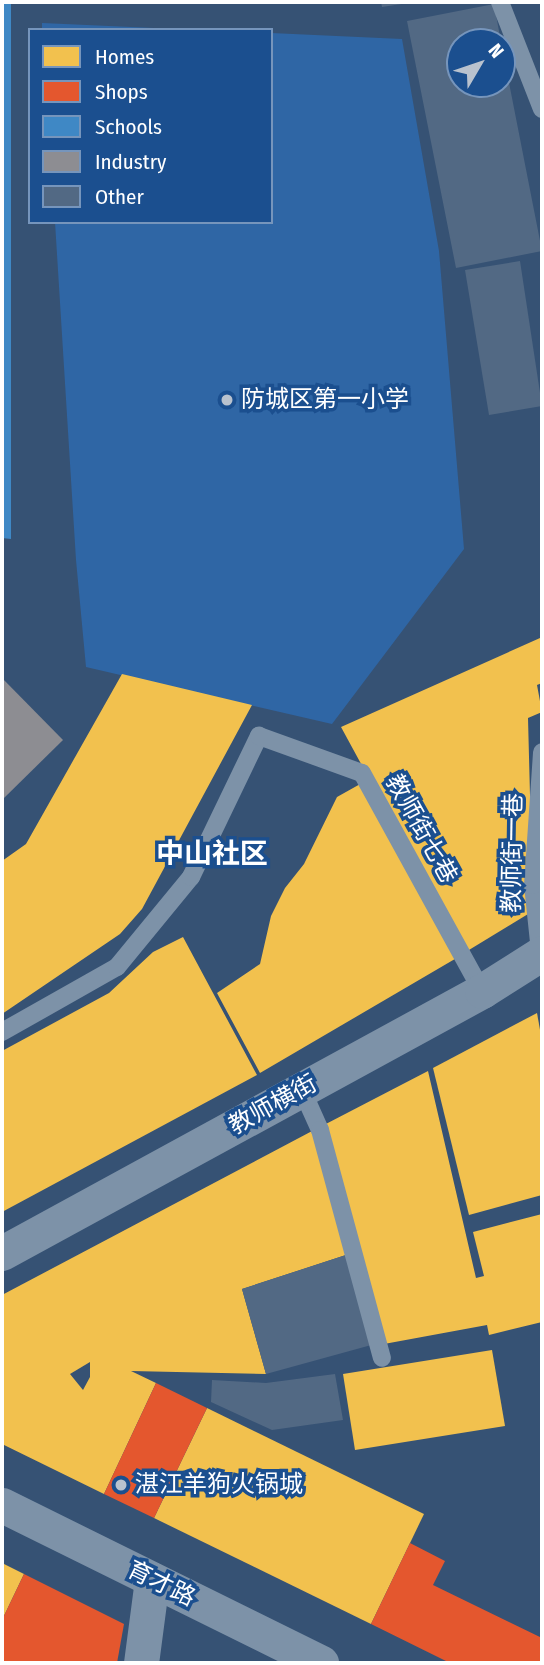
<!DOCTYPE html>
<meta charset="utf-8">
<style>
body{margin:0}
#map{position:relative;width:544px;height:1665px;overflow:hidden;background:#365274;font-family:"Fira Sans Condensed","Noto Sans SC",sans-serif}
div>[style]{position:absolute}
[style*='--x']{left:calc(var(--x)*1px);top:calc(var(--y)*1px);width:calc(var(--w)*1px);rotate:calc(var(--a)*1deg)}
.green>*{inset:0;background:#2f66a5}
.homes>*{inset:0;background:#f2c14e}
.shops>*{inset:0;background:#e4572e}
.schools>*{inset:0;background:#3f88c5}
.industry>*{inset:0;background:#8d8d92}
.building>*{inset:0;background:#526984}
.service>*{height:18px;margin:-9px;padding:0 9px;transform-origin:9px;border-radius:9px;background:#7d92a8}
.minor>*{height:35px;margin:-17.5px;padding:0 17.5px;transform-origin:17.5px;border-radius:17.5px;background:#7d92a8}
.dots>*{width:19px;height:19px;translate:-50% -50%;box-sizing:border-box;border:4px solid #1b4f8f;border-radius:50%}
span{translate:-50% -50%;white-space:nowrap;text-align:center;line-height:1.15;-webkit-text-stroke:7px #1b4f8f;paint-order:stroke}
.poi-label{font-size:24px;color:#fff}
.left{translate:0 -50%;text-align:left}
.street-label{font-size:24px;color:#fff}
.quarter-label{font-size:28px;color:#fff;font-weight:700}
.frame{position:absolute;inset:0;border:4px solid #fff;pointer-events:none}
.legend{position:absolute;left:28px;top:28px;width:245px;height:196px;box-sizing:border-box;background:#1b4f8f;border:2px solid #7695bc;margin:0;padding:9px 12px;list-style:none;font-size:21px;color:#fff}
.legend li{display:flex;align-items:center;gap:14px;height:35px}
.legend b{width:35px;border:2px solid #7695bc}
.north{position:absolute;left:446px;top:28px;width:70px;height:70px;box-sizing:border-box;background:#1b4f8f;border:2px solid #7695bc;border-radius:50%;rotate:51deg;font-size:19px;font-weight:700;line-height:28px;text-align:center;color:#fff}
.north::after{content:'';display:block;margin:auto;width:24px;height:32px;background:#b9c2ce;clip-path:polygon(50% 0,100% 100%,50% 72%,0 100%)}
</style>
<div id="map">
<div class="green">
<i style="clip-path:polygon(42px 23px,176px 29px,192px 30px,42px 30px)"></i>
<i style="clip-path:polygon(271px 33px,402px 39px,439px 251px,464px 549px,332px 724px,86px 667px,76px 560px,55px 222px,271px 222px)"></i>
</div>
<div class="homes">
<i style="clip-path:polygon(540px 638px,542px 683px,537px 685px,542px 712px,528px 718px,533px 911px,464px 953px,341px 727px)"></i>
<i style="clip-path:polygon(122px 674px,252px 705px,142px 909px,120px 934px,2px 1014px,2px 861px,26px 844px)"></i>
<i style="clip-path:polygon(362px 783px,460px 956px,260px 1073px,217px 993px,260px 964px,271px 916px,285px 888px,304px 864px,337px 797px)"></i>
<i style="clip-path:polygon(183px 937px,257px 1075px,2px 1212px,2px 1051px,109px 993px,153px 952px)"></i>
<i style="clip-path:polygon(537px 1013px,542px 1041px,542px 1195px,469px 1215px,433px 1068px)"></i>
<i style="clip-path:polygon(428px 1071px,476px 1278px,484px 1276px,473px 1232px,542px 1214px,542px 1322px,489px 1335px,487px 1325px,384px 1344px,322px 1126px)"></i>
<i style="clip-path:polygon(evenodd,314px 1130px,352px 1253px,242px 1289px,266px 1374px,131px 1371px,156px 1383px,104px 1494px,2px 1444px,2px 1295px,314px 1130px,90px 1362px,90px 1377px,83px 1390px,70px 1374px,90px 1362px)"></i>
<i style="clip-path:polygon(492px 1350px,505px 1426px,355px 1450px,343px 1374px)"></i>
<i style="clip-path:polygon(207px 1408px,424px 1514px,371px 1624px,154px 1518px)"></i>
<i style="clip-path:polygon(2px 1563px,24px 1574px,2px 1620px)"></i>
</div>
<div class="shops">
<i style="clip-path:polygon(156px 1383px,207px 1408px,154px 1518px,104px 1494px)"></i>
<i style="clip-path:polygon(410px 1543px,445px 1561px,433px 1585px,542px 1638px,542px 1663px,450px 1663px,371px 1624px)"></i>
<i style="clip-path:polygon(24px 1574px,124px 1624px,117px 1663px,2px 1663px,2px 1620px)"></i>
</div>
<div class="schools">
<i style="clip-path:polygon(2px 2px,11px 2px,11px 539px,2px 538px)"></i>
</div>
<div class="industry">
<i style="clip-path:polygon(2px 678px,63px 740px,2px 800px)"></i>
</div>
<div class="building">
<i style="clip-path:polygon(381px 2px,407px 2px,408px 3px,382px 7px)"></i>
<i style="clip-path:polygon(494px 4px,501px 42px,460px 42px,460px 84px,502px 84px,503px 52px,542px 251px,456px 268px,407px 21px)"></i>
<i style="clip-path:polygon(520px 261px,542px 406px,489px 415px,465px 270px)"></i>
<i style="clip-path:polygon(352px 1253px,375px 1344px,266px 1374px,242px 1289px)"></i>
<i style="clip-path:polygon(335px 1374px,343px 1420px,272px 1430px,211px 1402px,212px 1380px,266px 1383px)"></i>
</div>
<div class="service">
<i style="--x:500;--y:2;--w:115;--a:68.6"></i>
<i style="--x:541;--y:961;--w:76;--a:-96"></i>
<i style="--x:533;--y:885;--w:133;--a:-86.1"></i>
<i style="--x:2;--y:1032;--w:132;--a:-29.5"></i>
<i style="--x:117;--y:967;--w:117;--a:-50.6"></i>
<i style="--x:191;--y:877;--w:157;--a:-64.3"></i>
<i style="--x:259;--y:736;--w:109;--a:19.8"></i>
<i style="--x:362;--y:773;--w:249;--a:61.2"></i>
<i style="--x:302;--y:1090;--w:44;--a:65.8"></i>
<i style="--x:320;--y:1130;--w:236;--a:74.8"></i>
</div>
<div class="minor">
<i style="--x:2;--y:1253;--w:547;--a:-28.63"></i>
<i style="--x:482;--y:991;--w:71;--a:-32.3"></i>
<i style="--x:2;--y:1505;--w:356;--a:26.3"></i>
<i style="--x:141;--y:1663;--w:84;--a:-82.5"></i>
</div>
<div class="dots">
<i style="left:227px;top:400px;background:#b9c2ce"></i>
<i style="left:121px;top:1485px;background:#b9c2ce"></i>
</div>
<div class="poi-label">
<span class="left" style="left:241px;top:400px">防城区第一小学</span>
<span class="left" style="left:135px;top:1485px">湛江羊狗火锅城</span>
</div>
<div class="street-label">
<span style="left:421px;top:829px;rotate:61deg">教师街七巷</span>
<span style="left:513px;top:853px;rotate:-89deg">教师街一巷</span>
<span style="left:273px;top:1105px;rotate:-29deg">教师横街</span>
<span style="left:161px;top:1584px;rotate:26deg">育才路</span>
</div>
<div class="quarter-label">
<span style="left:212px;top:854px">中山社区</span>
</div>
<div class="frame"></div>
<ul class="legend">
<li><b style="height:19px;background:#f2c14e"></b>Homes</li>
<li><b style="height:19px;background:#e4572e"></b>Shops</li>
<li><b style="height:19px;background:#3f88c5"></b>Schools</li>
<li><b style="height:19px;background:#8d8d92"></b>Industry</li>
<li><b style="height:19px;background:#526984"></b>Other</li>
</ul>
<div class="north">N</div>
</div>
